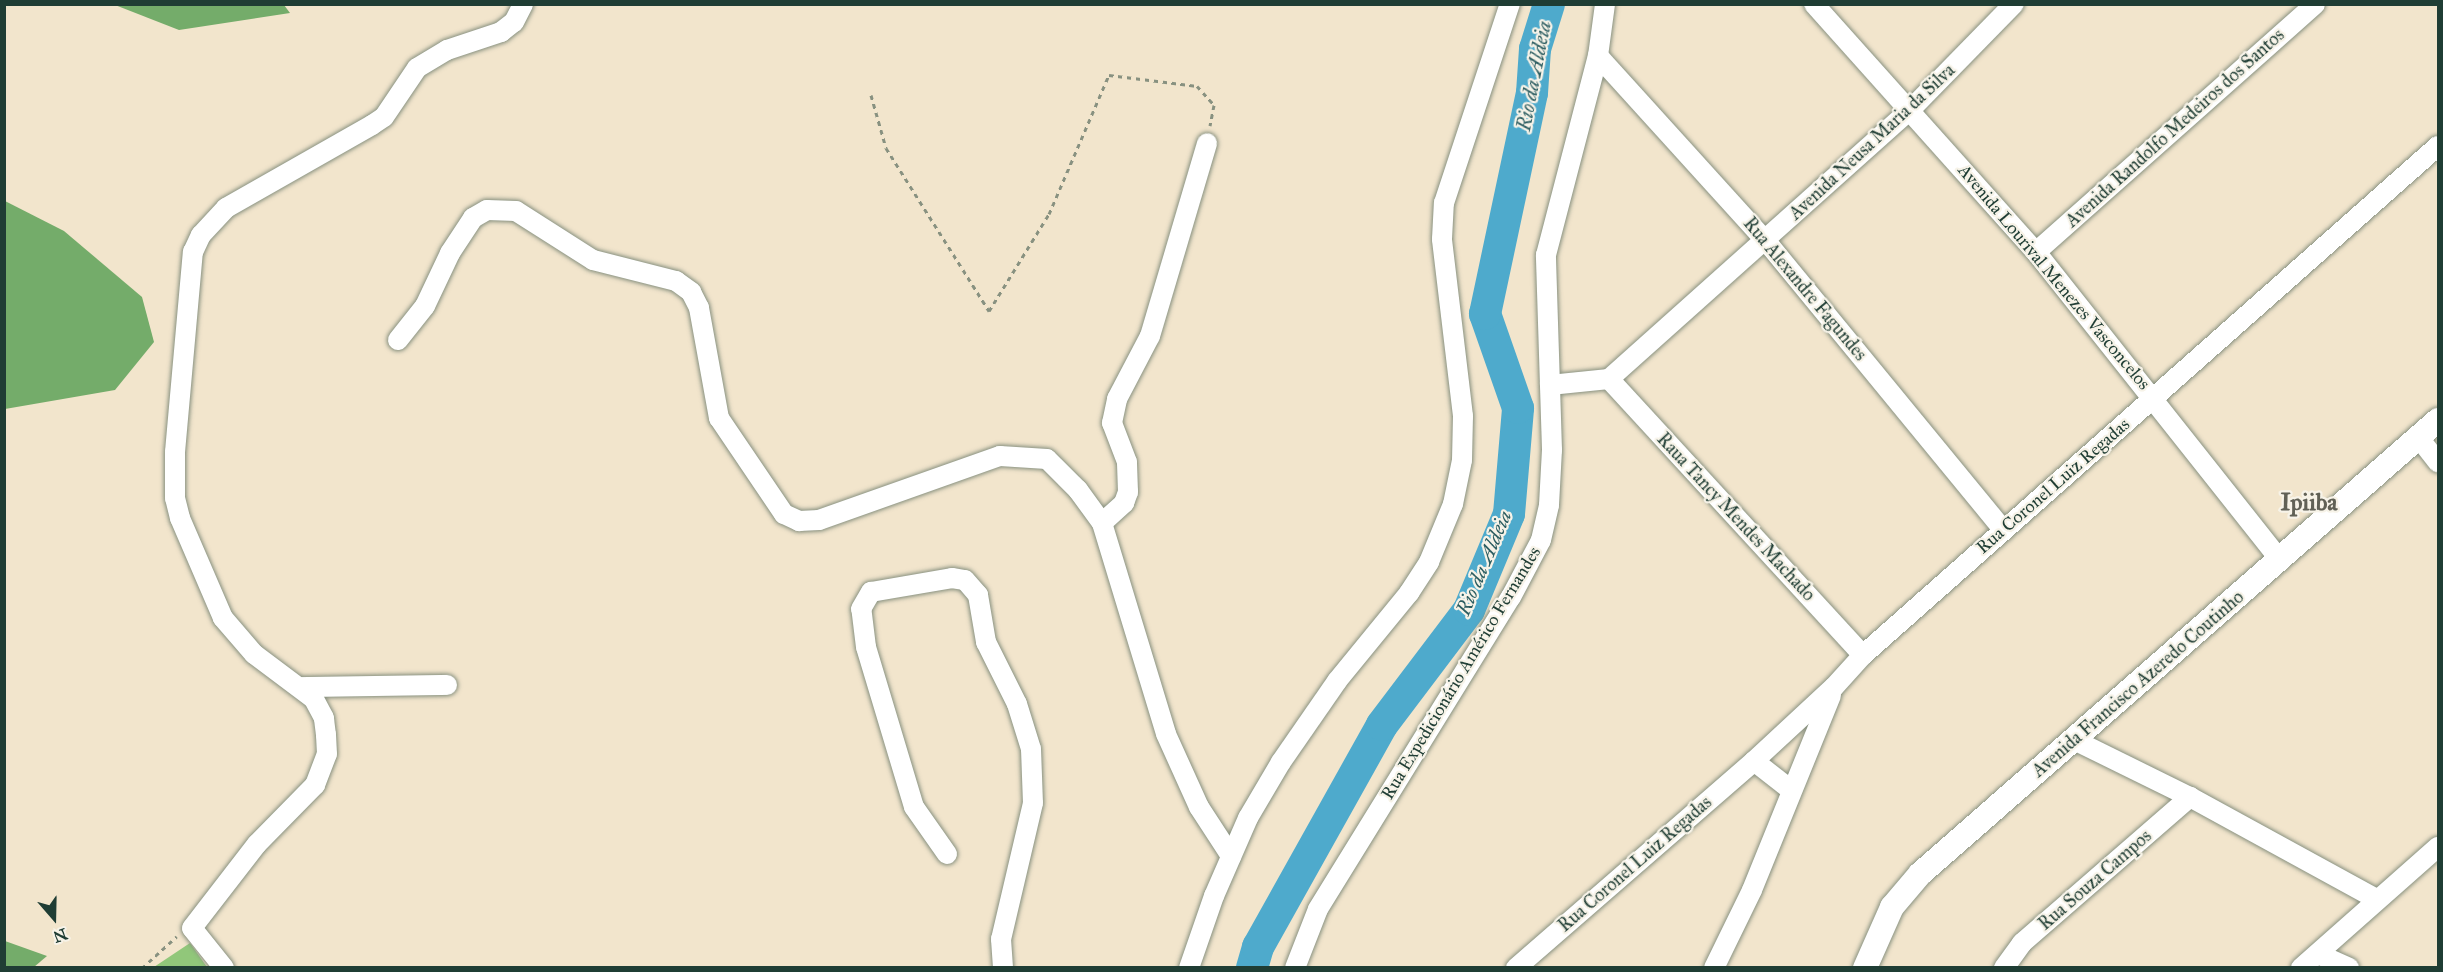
<!DOCTYPE html>
<meta charset="utf-8">
<style>
body{margin:0}
#map{position:relative;width:2443px;height:972px;overflow:hidden;background:#f2e5cc;font-family:"IM FELL Great Primer",serif}
div>[style]{position:absolute}
[style*='--x']{left:calc(var(--x)*1px);top:calc(var(--y)*1px);width:calc(var(--w)*1px);rotate:calc(var(--a)*1deg)}
.green>*{inset:0;background:#91c77a}
.forest>*{inset:0;background:#74ac6a}
.river>*{height:32px;margin:-16px;padding:0 16px;transform-origin:16px;border-radius:16px;background:#4eaacc}
.path>*{height:3px;margin-top:-1.5px;transform-origin:0;background:repeating-linear-gradient(90deg,#889180 0 4.5px,transparent 0 9px)}
.roads{filter:drop-shadow(0 0 2px #889180) drop-shadow(0 0 2px #889180)}
.minor>*{height:20px;margin:-10px;padding:0 10px;transform-origin:10px;border-radius:10px;background:#fff}
.major>*{height:24px;margin:-12px;padding:0 12px;transform-origin:12px;border-radius:12px;background:#fff}
span{translate:-50% -50%;white-space:nowrap;text-align:center;line-height:1.15;-webkit-text-stroke:4.5px #f7f3e8;paint-order:stroke}
.street-label{font-size:18px;color:#1f3d34}
.water-label{font-size:20px;color:#2d5e62;font-style:italic}
.district-label{font-size:24px;color:#616156;font-weight:700}
.frame{position:absolute;inset:0;border:6px solid #1f3d34;pointer-events:none}
.north{position:absolute;left:24px;top:888px;width:60px;height:60px;-webkit-text-stroke:4px #f7f3e8;paint-order:stroke;rotate:160deg;font-size:16px;font-weight:700;line-height:24px;text-align:center;color:#1f3d34}
.north::after{content:'';display:block;margin:auto;width:21px;height:27px;background:#1f3d34;clip-path:polygon(50% 0,100% 100%,50% 72%,0 100%)}
</style>
<div id="map">
<div class="green">
<i style="clip-path:polygon(190px 943px,207px 967px,154px 967px)"></i>
</div>
<div class="forest">
<i style="clip-path:polygon(284px 5px,290px 13px,179px 30px,115px 5px)"></i>
<i style="clip-path:polygon(5px 201px,64px 231px,142px 297px,154px 342px,115px 390px,5px 409px)"></i>
<i style="clip-path:polygon(5px 941px,47px 956px,34px 967px,5px 967px)"></i>
</div>
<div class="river">
<i style="--x:1252;--y:968;--w:22;--a:-74"></i>
<i style="--x:1258;--y:947;--w:254;--a:-60.8"></i>
<i style="--x:1382;--y:725;--w:144;--a:-52.9"></i>
<i style="--x:1469;--y:610;--w:104;--a:-67.4"></i>
<i style="--x:1509;--y:514;--w:106;--a:-85.1"></i>
<i style="--x:1518;--y:408;--w:100;--a:-109.3"></i>
<i style="--x:1485;--y:314;--w:226;--a:-78"></i>
<i style="--x:1532;--y:93;--w:44;--a:-86.1"></i>
<i style="--x:1535;--y:49;--w:47;--a:-72.7"></i>
</div>
<div class="path">
<i style="--x:1093;--y:4;--w:24;--a:0"></i>
<i style="--x:871;--y:95;--w:55;--a:74.2"></i>
<i style="--x:886;--y:148;--w:193;--a:57.7"></i>
<i style="--x:989;--y:311;--w:114;--a:-58.3"></i>
<i style="--x:1049;--y:214;--w:151;--a:-66.7"></i>
<i style="--x:1109;--y:75;--w:89;--a:7.1"></i>
<i style="--x:1197;--y:86;--w:25;--a:48"></i>
<i style="--x:1214;--y:105;--w:21;--a:101"></i>
<i style="--x:142;--y:968;--w:47;--a:-42.4"></i>
</div>
<div class="roads">
<div class="minor">
<i style="--x:1814;--y:4;--w:333;--a:48.2"></i>
<i style="--x:2036;--y:252;--w:394;--a:51.6"></i>
<i style="--x:1598;--y:56;--w:250;--a:47.8"></i>
<i style="--x:1766;--y:241;--w:374;--a:50.6"></i>
<i style="--x:2036;--y:252;--w:373;--a:-41.6"></i>
<i style="--x:398;--y:340;--w:43;--a:-51.5"></i>
<i style="--x:425;--y:306;--w:59;--a:-64.7"></i>
<i style="--x:450;--y:253;--w:42;--a:-56.7"></i>
<i style="--x:473;--y:218;--w:16;--a:-30"></i>
<i style="--x:487;--y:210;--w:29;--a:2"></i>
<i style="--x:516;--y:211;--w:91;--a:32.5"></i>
<i style="--x:593;--y:260;--w:86;--a:14.2"></i>
<i style="--x:676;--y:281;--w:19;--a:36"></i>
<i style="--x:691;--y:292;--w:18;--a:63"></i>
<i style="--x:699;--y:308;--w:112;--a:79.7"></i>
<i style="--x:719;--y:418;--w:116;--a:55.9"></i>
<i style="--x:784;--y:514;--w:17;--a:25"></i>
<i style="--x:799;--y:521;--w:20;--a:-3"></i>
<i style="--x:819;--y:520;--w:192;--a:-19.5"></i>
<i style="--x:1000;--y:456;--w:47;--a:3.7"></i>
<i style="--x:1047;--y:459;--w:44;--a:45"></i>
<i style="--x:1078;--y:490;--w:41;--a:54"></i>
<i style="--x:1102;--y:523;--w:220;--a:73.1"></i>
<i style="--x:1166;--y:734;--w:80;--a:65.7"></i>
<i style="--x:1199;--y:807;--w:59;--a:56.9"></i>
<i style="--x:1609;--y:379;--w:375;--a:47.4"></i>
<i style="--x:1550;--y:385;--w:59;--a:-5.8"></i>
<i style="--x:1609;--y:379;--w:405;--a:-41.8"></i>
<i style="--x:1911;--y:109;--w:147;--a:-45.6"></i>
<i style="--x:2419;--y:438;--w:31;--a:52"></i>
<i style="--x:1102;--y:523;--w:30;--a:-42"></i>
<i style="--x:1124;--y:503;--w:12;--a:-70"></i>
<i style="--x:1128;--y:492;--w:30;--a:-92"></i>
<i style="--x:1127;--y:462;--w:42;--a:-111"></i>
<i style="--x:1112;--y:423;--w:25;--a:-78"></i>
<i style="--x:1117;--y:399;--w:71;--a:-62.4"></i>
<i style="--x:1150;--y:336;--w:201;--a:-73.5"></i>
<i style="--x:302;--y:687;--w:145;--a:-0.8"></i>
<i style="--x:2074;--y:740;--w:129;--a:26.2"></i>
<i style="--x:1754;--y:761;--w:47;--a:38.1"></i>
<i style="--x:947;--y:854;--w:57;--a:-125.1"></i>
<i style="--x:914;--y:807;--w:167;--a:-106.7"></i>
<i style="--x:866;--y:647;--w:38;--a:-97"></i>
<i style="--x:861;--y:609;--w:20;--a:-60"></i>
<i style="--x:871;--y:592;--w:82;--a:-9.8"></i>
<i style="--x:952;--y:578;--w:13;--a:9"></i>
<i style="--x:965;--y:580;--w:20;--a:49"></i>
<i style="--x:978;--y:595;--w:48;--a:80.3"></i>
<i style="--x:986;--y:642;--w:69;--a:63.4"></i>
<i style="--x:1017;--y:704;--w:47;--a:72.7"></i>
<i style="--x:1031;--y:749;--w:54;--a:87.9"></i>
<i style="--x:1033;--y:803;--w:140;--a:103.2"></i>
<i style="--x:1001;--y:939;--w:29;--a:86"></i>
<i style="--x:2318;--y:954;--w:34;--a:24"></i>
<i style="--x:224;--y:968;--w:51;--a:-128.7"></i>
<i style="--x:192;--y:928;--w:106;--a:-52.3"></i>
<i style="--x:257;--y:844;--w:83;--a:-45.5"></i>
<i style="--x:315;--y:785;--w:33;--a:-69"></i>
<i style="--x:327;--y:754;--w:19;--a:-93"></i>
<i style="--x:326;--y:735;--w:17;--a:-97"></i>
<i style="--x:324;--y:718;--w:21;--a:-118"></i>
<i style="--x:314;--y:699;--w:75;--a:-143.1"></i>
<i style="--x:254;--y:654;--w:48;--a:-130.7"></i>
<i style="--x:223;--y:618;--w:109;--a:-113.3"></i>
<i style="--x:180;--y:518;--w:21;--a:-104"></i>
<i style="--x:175;--y:498;--w:46;--a:-90"></i>
<i style="--x:175;--y:452;--w:201;--a:-84.9"></i>
<i style="--x:193;--y:252;--w:19;--a:-65"></i>
<i style="--x:201;--y:235;--w:37;--a:-47"></i>
<i style="--x:226;--y:208;--w:168;--a:-29.6"></i>
<i style="--x:372;--y:125;--w:14;--a:-34"></i>
<i style="--x:384;--y:117;--w:59;--a:-56"></i>
<i style="--x:417;--y:68;--w:35;--a:-31"></i>
<i style="--x:447;--y:50;--w:57;--a:-18.4"></i>
<i style="--x:501;--y:32;--w:16;--a:-38"></i>
<i style="--x:514;--y:22;--w:20;--a:-63"></i>
<i style="--x:1189;--y:968;--w:76;--a:-70.9"></i>
<i style="--x:1214;--y:896;--w:85;--a:-66.4"></i>
<i style="--x:1248;--y:818;--w:65;--a:-59.5"></i>
<i style="--x:1281;--y:762;--w:98;--a:-55.3"></i>
<i style="--x:1337;--y:681;--w:114;--a:-50.7"></i>
<i style="--x:1409;--y:593;--w:37;--a:-57"></i>
<i style="--x:1429;--y:562;--w:63;--a:-67.5"></i>
<i style="--x:1453;--y:504;--w:45;--a:-78.4"></i>
<i style="--x:1462;--y:460;--w:44;--a:-88.7"></i>
<i style="--x:1463;--y:416;--w:178;--a:-96.8"></i>
<i style="--x:1442;--y:239;--w:36;--a:-87"></i>
<i style="--x:1444;--y:203;--w:210;--a:-71.7"></i>
<i style="--x:1295;--y:968;--w:63;--a:-68.7"></i>
<i style="--x:1318;--y:909;--w:367;--a:-58.3"></i>
<i style="--x:1511;--y:597;--w:64;--a:-62.2"></i>
<i style="--x:1541;--y:540;--w:36;--a:-77"></i>
<i style="--x:1549;--y:505;--w:55;--a:-86.9"></i>
<i style="--x:1552;--y:450;--w:195;--a:-91.8"></i>
<i style="--x:1546;--y:255;--w:206;--a:-75.4"></i>
<i style="--x:1598;--y:56;--w:52;--a:-82.3"></i>
<i style="--x:1516;--y:968;--w:315;--a:-41"></i>
<i style="--x:1754;--y:761;--w:109;--a:-42.8"></i>
<i style="--x:1834;--y:687;--w:43;--a:-47.8"></i>
<i style="--x:1863;--y:655;--w:768;--a:-41.52"></i>
<i style="--x:1714;--y:968;--w:87;--a:-64"></i>
<i style="--x:1752;--y:890;--w:210;--a:-67.9"></i>
<i style="--x:2004;--y:968;--w:31;--a:-54"></i>
<i style="--x:2022;--y:943;--w:223;--a:-41"></i>
<i style="--x:2190;--y:797;--w:212;--a:28.7"></i>
<i style="--x:2301;--y:968;--w:183;--a:-41.5"></i>
</div>
<div class="major">
<i style="--x:1865;--y:968;--w:67;--a:-66.1"></i>
<i style="--x:1892;--y:907;--w:43;--a:-49.7"></i>
<i style="--x:1920;--y:874;--w:689;--a:-41.23"></i>
</div>
</div>
<div class="street-label">
<span style="left:2175px;top:128px;rotate:-42deg">Avenida Randolfo Medeiros dos Santos</span>
<span style="left:1872px;top:142px;rotate:-43deg">Avenida Neusa Maria da Silva</span>
<span style="left:2054px;top:277px;rotate:50deg">Avenida Lourival Menezes Vasconcelos</span>
<span style="left:1805px;top:289px;rotate:50deg">Rua Alexandre Fagundes</span>
<span style="left:2053px;top:486px;rotate:-41deg">Rua Coronel Luiz Regadas</span>
<span style="left:1736px;top:517px;rotate:47deg">Raua Tancy Mendes Machado</span>
<span style="left:1461px;top:673px;rotate:-59deg">Rua Expedicionário Américo Fernandes</span>
<span style="left:2138px;top:684px;rotate:-41deg">Avenida Francisco Azeredo Coutinho</span>
<span style="left:1635px;top:864px;rotate:-41deg">Rua Coronel Luiz Regadas</span>
<span style="left:2095px;top:880px;rotate:-41deg">Rua Souza Campos</span>
</div>
<div class="water-label">
<span style="left:1534px;top:76px;rotate:-79deg">Rio da Aldeia</span>
<span style="left:1484px;top:563px;rotate:-67deg">Rio da Aldeia</span>
</div>
<div class="district-label">
<span style="left:2309px;top:503px">Ipiiba</span>
</div>
<div class="frame"></div>
<div class="north">N</div>
</div>
